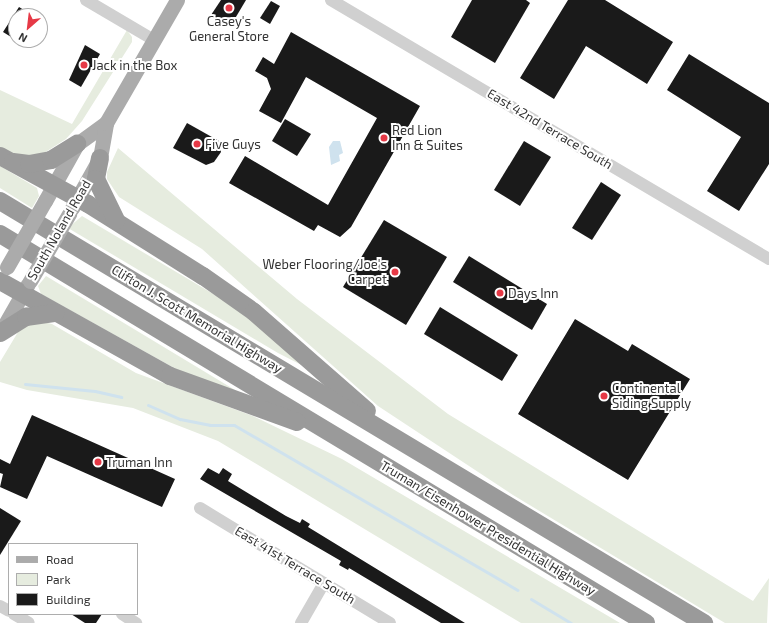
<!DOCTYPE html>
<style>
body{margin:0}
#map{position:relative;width:769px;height:623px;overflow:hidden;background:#fff;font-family:"Exo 2",sans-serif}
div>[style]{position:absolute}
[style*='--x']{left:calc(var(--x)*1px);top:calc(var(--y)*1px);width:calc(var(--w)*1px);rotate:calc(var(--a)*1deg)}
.green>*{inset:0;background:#e6ecdf}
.water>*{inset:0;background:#cfe2ee}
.stream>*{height:3px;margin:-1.5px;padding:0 1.5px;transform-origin:1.5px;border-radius:1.5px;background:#cfe2ee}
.building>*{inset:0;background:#1a1a1a}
.minor>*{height:12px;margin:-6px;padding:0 6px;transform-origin:6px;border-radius:6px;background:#d0d0d0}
.major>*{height:15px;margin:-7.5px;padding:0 7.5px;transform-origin:7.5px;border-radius:7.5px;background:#ababab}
.highway>*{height:18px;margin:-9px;padding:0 9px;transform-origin:9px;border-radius:9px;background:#9a9a9a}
.major-bridge>*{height:15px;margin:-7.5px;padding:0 7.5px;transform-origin:7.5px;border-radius:7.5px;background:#ababab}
.dots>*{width:11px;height:11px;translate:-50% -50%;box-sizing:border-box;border:2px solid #fff;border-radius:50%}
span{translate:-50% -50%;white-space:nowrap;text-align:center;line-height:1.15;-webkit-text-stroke:4px #fff;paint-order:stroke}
.poi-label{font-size:13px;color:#333}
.left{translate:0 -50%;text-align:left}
.right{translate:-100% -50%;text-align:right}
.street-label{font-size:13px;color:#333}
.legend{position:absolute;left:8px;top:543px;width:130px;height:72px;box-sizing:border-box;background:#fff;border:1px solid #adadad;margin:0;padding:5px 7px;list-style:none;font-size:12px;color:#333}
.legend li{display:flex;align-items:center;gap:8px;height:20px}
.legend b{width:20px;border:1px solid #adadad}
.north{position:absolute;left:8px;top:8px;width:40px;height:40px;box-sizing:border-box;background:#fff;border:1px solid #adadad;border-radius:50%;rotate:208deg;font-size:11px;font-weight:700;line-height:16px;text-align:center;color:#333}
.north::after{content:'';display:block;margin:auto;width:14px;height:18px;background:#e63946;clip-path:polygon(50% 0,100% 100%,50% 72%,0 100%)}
</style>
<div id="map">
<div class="green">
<i style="clip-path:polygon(127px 30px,132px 37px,132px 42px,82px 121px,66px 139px,44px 153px,32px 155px,17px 155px,0 148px,0 90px,72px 124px)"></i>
<i style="clip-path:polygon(118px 148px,297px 299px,448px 414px,753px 601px,769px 578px,767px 623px,725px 623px,513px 495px,378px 406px,202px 249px,119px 197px,107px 179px,107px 172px)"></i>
<i style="clip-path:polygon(0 166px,37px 188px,39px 196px,32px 208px,0 188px)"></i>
<i style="clip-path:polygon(82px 216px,242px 311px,319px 374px,278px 353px,68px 228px)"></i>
<i style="clip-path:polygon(46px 276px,245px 396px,194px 379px,41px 294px,38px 286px)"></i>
<i style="clip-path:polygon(40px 321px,52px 324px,136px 373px,253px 416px,342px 459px,620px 623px,521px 623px,218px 441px,133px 408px,27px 390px,0 382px,0 362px,18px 332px,24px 326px)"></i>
</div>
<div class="water">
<i style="clip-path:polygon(333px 141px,340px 141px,343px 153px,339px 155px,340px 161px,331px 165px,329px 147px)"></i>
</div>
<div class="stream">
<i style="--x:25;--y:384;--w:70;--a:5.7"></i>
<i style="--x:95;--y:391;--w:27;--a:13"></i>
<i style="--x:148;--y:405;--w:35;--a:24"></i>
<i style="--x:180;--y:419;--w:31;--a:11"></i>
<i style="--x:210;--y:425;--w:24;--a:0"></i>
<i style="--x:234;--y:425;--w:328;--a:30.2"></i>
<i style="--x:531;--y:599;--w:47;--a:31"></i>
</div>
<div class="building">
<i style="clip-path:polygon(221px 0,246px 0,230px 27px,211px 15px)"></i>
<i style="clip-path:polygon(472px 0,526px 0,530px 3px,495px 63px,451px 37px)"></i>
<i style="clip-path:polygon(568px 0,605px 0,673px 42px,647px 84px,586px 46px,554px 99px,520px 78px)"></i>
<i style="clip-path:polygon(271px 1px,280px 6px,270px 24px,260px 18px)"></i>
<i style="clip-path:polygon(19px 7px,34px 16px,16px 16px,16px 40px,3px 32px)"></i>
<i style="clip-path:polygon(291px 32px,420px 106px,351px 227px,340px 237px,318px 225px,314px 231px,229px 183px,245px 156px,328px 205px,377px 118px,306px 77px,281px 123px,259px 111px,271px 89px,267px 78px,255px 71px,263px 57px,274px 64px)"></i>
<i style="clip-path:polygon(85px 45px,100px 54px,81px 87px,69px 80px)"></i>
<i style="clip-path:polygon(689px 54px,769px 103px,769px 164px,739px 211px,707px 191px,741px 137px,667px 90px)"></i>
<i style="clip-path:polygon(285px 119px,311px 134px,297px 156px,272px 141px)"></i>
<i style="clip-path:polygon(187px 123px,219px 141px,221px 152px,214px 162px,206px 165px,173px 148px)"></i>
<i style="clip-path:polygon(524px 141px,551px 157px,520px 206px,494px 190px)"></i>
<i style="clip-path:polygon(601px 182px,621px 195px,592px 240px,572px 228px)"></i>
<i style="clip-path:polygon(384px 220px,447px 257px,406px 325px,343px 287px)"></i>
<i style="clip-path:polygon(469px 256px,547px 304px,532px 330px,453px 282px)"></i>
<i style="clip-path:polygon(440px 307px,518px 355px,502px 381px,424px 334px)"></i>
<i style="clip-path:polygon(575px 319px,628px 351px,632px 344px,690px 379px,628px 480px,518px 414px)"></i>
<i style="clip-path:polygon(32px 415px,175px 479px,162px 507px,47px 456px,27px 499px,0 487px,3px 474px,0 473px,0 459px,10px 464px)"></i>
<i style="clip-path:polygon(208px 468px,219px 474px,223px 468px,232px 474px,228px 481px,286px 516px,300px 523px,302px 519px,310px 524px,308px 527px,465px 623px,441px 623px,349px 568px,348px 570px,339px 565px,341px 561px,200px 479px)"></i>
<i style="clip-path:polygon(0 508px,21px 521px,0 555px)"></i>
<i style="clip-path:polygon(71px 614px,102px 614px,96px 623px,85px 623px)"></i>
</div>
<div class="minor">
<i style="--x:86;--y:0;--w:79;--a:30.5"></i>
<i style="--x:331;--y:0;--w:509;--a:30.6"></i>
<i style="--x:200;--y:508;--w:222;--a:31.2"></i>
<i style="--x:0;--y:606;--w:10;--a:29"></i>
<i style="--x:14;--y:614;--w:17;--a:31"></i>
<i style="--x:122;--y:614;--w:17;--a:33"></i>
<i style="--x:301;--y:623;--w:46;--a:-60.1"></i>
</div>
<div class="major">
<i style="--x:45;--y:201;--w:65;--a:-60.7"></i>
<i style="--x:77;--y:144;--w:36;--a:-36"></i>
<i style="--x:72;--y:208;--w:57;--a:-60.8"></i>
<i style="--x:100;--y:158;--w:36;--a:-80"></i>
<i style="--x:106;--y:123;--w:142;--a:-60"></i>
<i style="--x:0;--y:333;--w:56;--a:-60.3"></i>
</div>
<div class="highway">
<i style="--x:0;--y:156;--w:100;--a:28.6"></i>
<i style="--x:88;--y:204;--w:136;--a:32.1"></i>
<i style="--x:203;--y:276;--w:62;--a:35.2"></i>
<i style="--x:254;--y:312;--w:150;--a:41.2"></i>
<i style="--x:100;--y:158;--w:21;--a:101"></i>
<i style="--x:96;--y:179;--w:46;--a:64"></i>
<i style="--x:13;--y:162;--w:16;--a:7"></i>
<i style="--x:29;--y:164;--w:22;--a:-10"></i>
<i style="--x:51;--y:160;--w:31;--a:-32"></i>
<i style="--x:0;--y:201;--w:821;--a:30.94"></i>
<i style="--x:0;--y:234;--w:754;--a:31.05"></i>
<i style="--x:0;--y:281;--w:195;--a:29.2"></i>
<i style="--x:170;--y:376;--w:135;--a:19.9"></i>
<i style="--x:0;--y:333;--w:31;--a:-32"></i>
<i style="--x:26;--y:317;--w:30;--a:-8"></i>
</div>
<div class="major-bridge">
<i style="--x:7;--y:267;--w:76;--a:-60.1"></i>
<i style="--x:30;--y:281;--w:78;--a:-59.8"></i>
</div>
<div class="dots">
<i style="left:229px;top:8px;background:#e63946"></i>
<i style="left:84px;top:65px;background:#e63946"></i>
<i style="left:384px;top:138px;background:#e63946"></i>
<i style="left:197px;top:144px;background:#e63946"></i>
<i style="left:395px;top:272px;background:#e63946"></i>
<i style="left:500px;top:293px;background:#e63946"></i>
<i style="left:604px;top:396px;background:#e63946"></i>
<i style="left:98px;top:462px;background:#e63946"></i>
</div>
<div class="poi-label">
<span style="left:229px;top:29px">Casey's<br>General Store</span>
<span class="left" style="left:92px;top:65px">Jack in the Box</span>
<span class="left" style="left:392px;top:138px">Red Lion<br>Inn &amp; Suites</span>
<span class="left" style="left:205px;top:144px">Five Guys</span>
<span class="right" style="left:387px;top:272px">Weber Flooring/Joe's<br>Carpet</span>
<span class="left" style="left:508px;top:293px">Days Inn</span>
<span class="left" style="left:612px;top:396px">Continental<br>Siding Supply</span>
<span class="left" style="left:106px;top:462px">Truman Inn</span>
</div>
<div class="street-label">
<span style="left:550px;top:129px;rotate:31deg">East 42nd Terrace South</span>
<span style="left:59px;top:230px;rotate:-60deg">South Noland Road</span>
<span style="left:197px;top:319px;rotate:31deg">Clifton J. Scott Memorial Highway</span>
<span style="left:488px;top:528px;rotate:31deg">Truman/Eisenhower Presidential Highway</span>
<span style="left:295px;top:565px;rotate:31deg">East 41st Terrace South</span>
</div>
<ul class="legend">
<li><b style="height:5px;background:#ababab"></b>Road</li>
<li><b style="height:11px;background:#e6ecdf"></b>Park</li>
<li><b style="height:11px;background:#1a1a1a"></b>Building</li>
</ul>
<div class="north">N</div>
</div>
